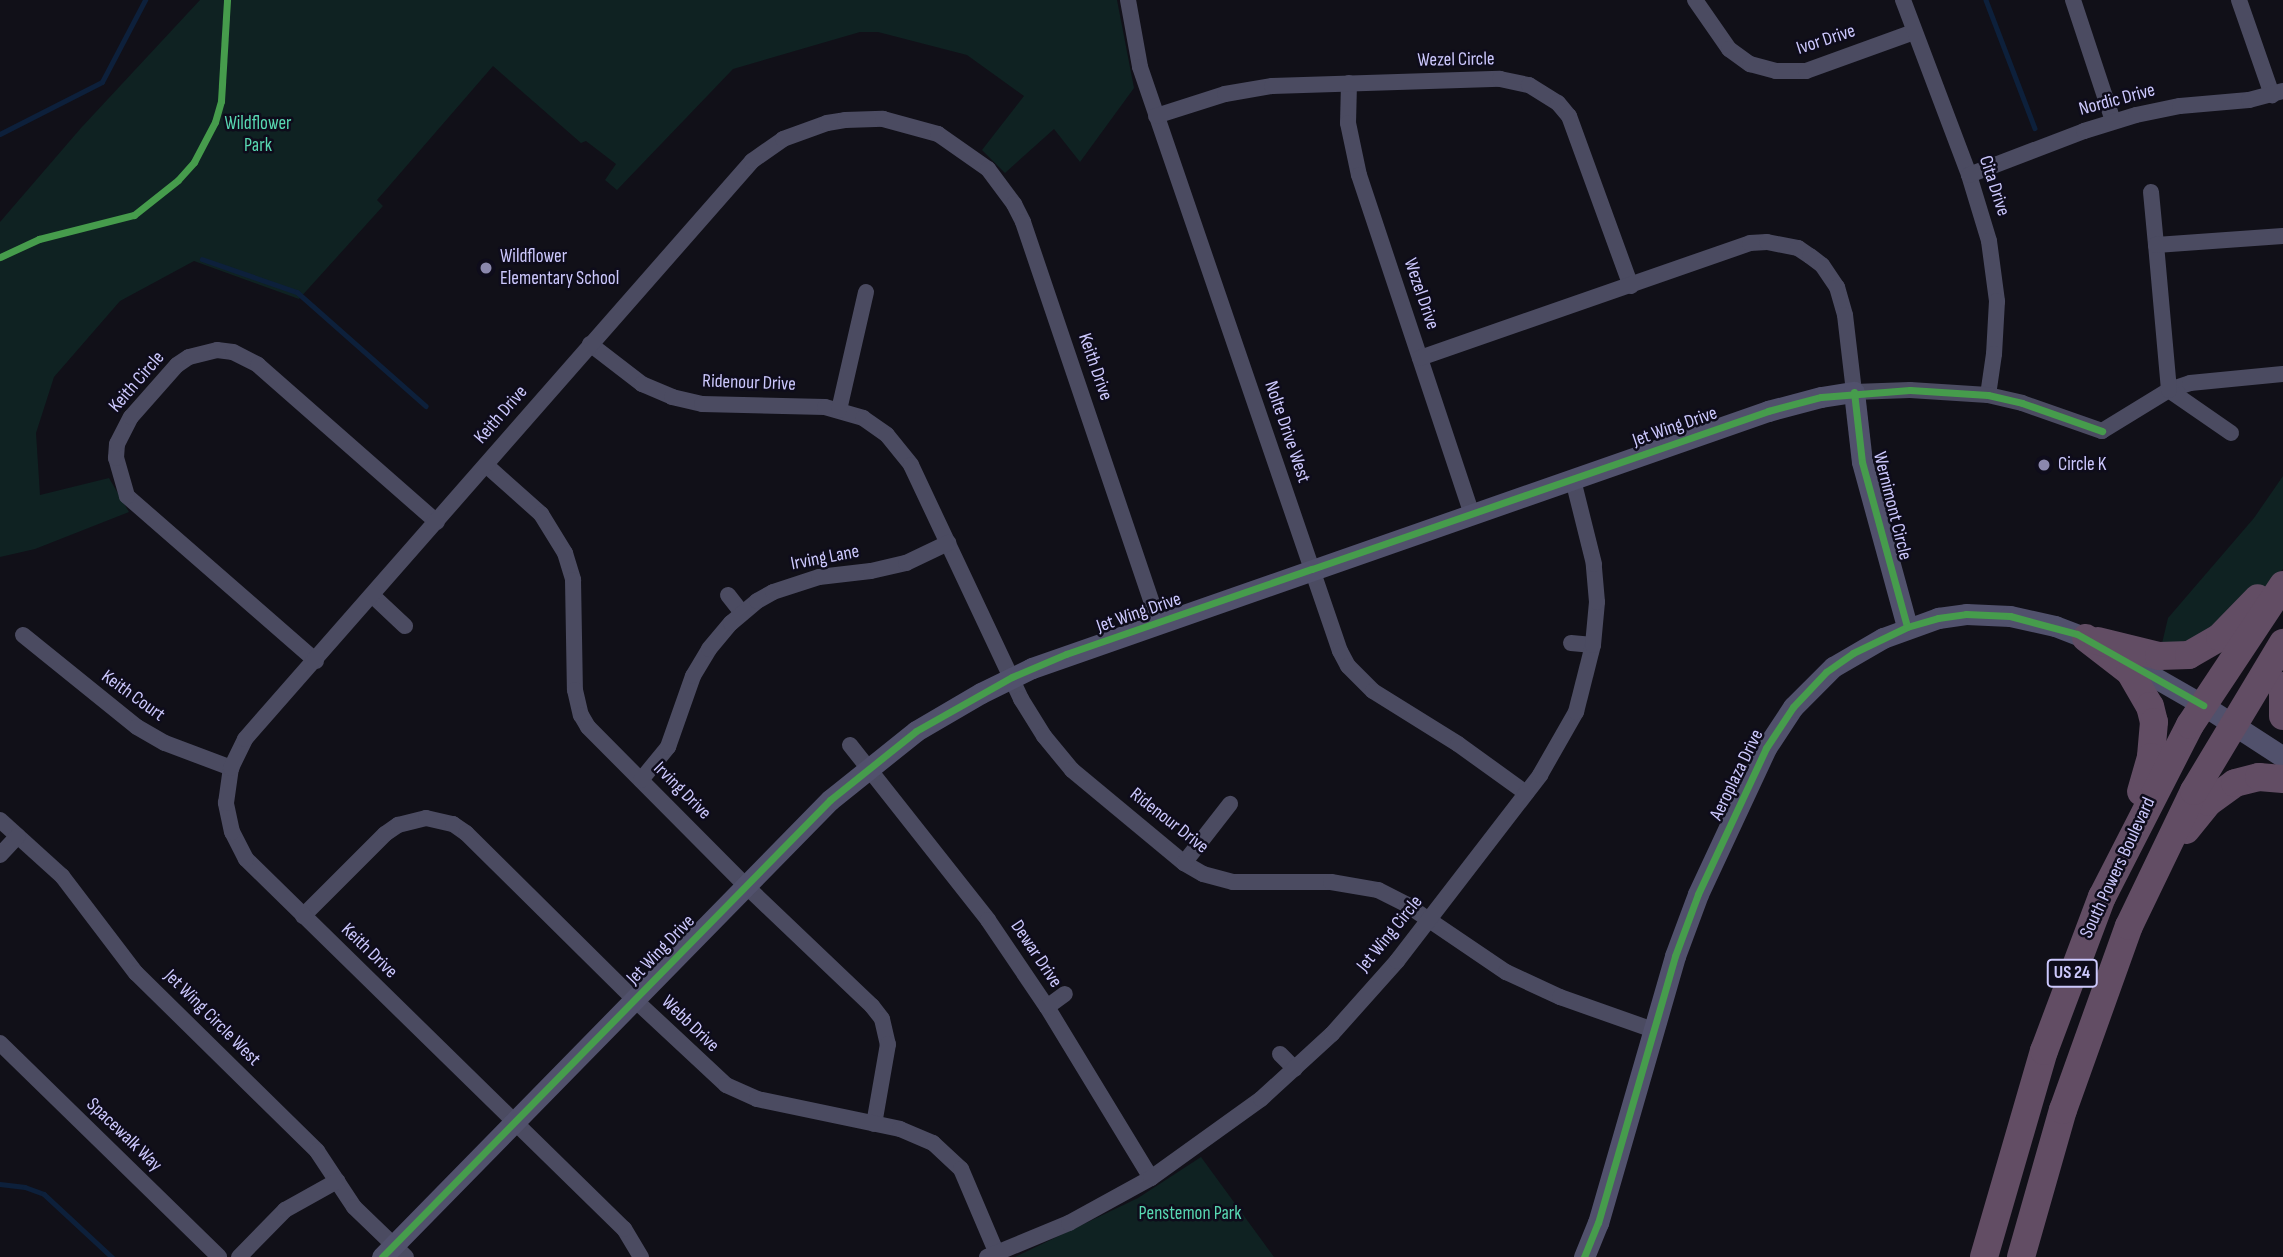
<!DOCTYPE html>
<style>
body{margin:0}
#map{position:relative;width:2283px;height:1257px;overflow:hidden;background:#111018;font-family:"Sofia Sans Condensed",sans-serif}
div>[style]{position:absolute}
[style*='--x']{left:calc(var(--x)*1px);top:calc(var(--y)*1px);width:calc(var(--w)*1px);rotate:calc(var(--a)*1deg)}
.green>*{inset:0;background:#0f2222}
.stream>*{height:4.5px;margin:-2.25px;padding:0 2.25px;transform-origin:2.25px;border-radius:2.25px;background:#0d203b}
.street>*{height:16px;margin:-8px;padding:0 8px;transform-origin:8px;border-radius:8px;background:#4b4b61}
.secondary>*{height:21px;margin:-10.5px;padding:0 10.5px;transform-origin:10.5px;border-radius:10.5px;background:#51516c}
.highway>*{height:28px;margin:-14px;padding:0 14px;transform-origin:14px;border-radius:14px;background:#624d64}
.cycleway>*{height:7px;margin:-3.5px;padding:0 3.5px;transform-origin:3.5px;border-radius:3.5px;background:#469c4c}
.dots>*{width:19px;height:19px;translate:-50% -50%;box-sizing:border-box;border:4px solid #0e0c1b;border-radius:50%}
span{translate:-50% -50%;white-space:nowrap;text-align:center;line-height:1.15;-webkit-text-stroke:5px #0e0c1b;paint-order:stroke}
.shield-label span{padding:2px 5px;background:#0e0c1b;border:2px solid;border-radius:5px;-webkit-text-stroke-width:0}
.shield-label{font-size:18px;color:#ccc8fd;font-weight:700}
.street-label{font-size:19px;color:#ccc8fd}
.park-label{font-size:19px;color:#58d8b2}
.poi-label{font-size:19px;color:#ccc8fd}
.left{translate:0 -50%;text-align:left}
</style>
<div id="map">
<div class="green">
<i style="clip-path:polygon(200px 0,1117px 0,1134px 88px,1080px 162px,1054px 129px,1005px 173px,982px 150px,1024px 96px,967px 55px,878px 32px,860px 32px,733px 69px,617px 190px,605px 180px,616px 164px,586px 141px,581px 143px,493px 66px,377px 200px,383px 206px,299px 299px,194px 261px,120px 301px,54px 377px,36px 433px,40px 495px,109px 478px,129px 512px,35px 549px,0 557px,0 222px,81px 128px)"></i>
<i style="clip-path:polygon(2283px 476px,2283px 569px,2230px 628px,2159px 656px,2168px 618px,2254px 518px)"></i>
<i style="clip-path:polygon(1201px 1157px,1274px 1257px,1015px 1257px,1138px 1198px)"></i>
</div>
<div class="stream">
<i style="--x:1986;--y:0;--w:137;--a:69.1"></i>
<i style="--x:0;--y:134;--w:114;--a:-27"></i>
<i style="--x:102;--y:82;--w:93;--a:-62.3"></i>
<i style="--x:202;--y:259;--w:101;--a:19.2"></i>
<i style="--x:297;--y:292;--w:172;--a:41.5"></i>
<i style="--x:0;--y:1184;--w:25;--a:7"></i>
<i style="--x:25;--y:1187;--w:20;--a:20"></i>
<i style="--x:44;--y:1194;--w:93;--a:42.8"></i>
</div>
<div class="street">
<i style="--x:1128;--y:0;--w:68;--a:79.8"></i>
<i style="--x:1140;--y:67;--w:617;--a:71.1"></i>
<i style="--x:1340;--y:651;--w:17;--a:62"></i>
<i style="--x:1348;--y:666;--w:35;--a:45"></i>
<i style="--x:1373;--y:691;--w:100;--a:31.9"></i>
<i style="--x:1458;--y:744;--w:84;--a:35.8"></i>
<i style="--x:1695;--y:0;--w:60;--a:55.2"></i>
<i style="--x:1729;--y:49;--w:26;--a:36"></i>
<i style="--x:1750;--y:64;--w:27;--a:15"></i>
<i style="--x:1776;--y:71;--w:30;--a:0"></i>
<i style="--x:1806;--y:71;--w:115;--a:-19.9"></i>
<i style="--x:1903;--y:0;--w:187;--a:69.3"></i>
<i style="--x:1969;--y:175;--w:69;--a:73.1"></i>
<i style="--x:1989;--y:241;--w:61;--a:82.4"></i>
<i style="--x:1997;--y:301;--w:53;--a:93.2"></i>
<i style="--x:1994;--y:354;--w:41;--a:98.3"></i>
<i style="--x:2073;--y:0;--w:127;--a:71.7"></i>
<i style="--x:2239;--y:0;--w:101;--a:70.8"></i>
<i style="--x:1349;--y:83;--w:40;--a:91.4"></i>
<i style="--x:1348;--y:123;--w:53;--a:78.1"></i>
<i style="--x:1359;--y:175;--w:358;--a:71.6"></i>
<i style="--x:1156;--y:116;--w:72;--a:-17.7"></i>
<i style="--x:1225;--y:94;--w:48;--a:-9.7"></i>
<i style="--x:1272;--y:86;--w:228;--a:-1.8"></i>
<i style="--x:1500;--y:79;--w:30;--a:12"></i>
<i style="--x:1529;--y:85;--w:34;--a:32"></i>
<i style="--x:1558;--y:103;--w:17;--a:50"></i>
<i style="--x:1569;--y:116;--w:181;--a:70"></i>
<i style="--x:1969;--y:175;--w:123;--a:-20.9"></i>
<i style="--x:2084;--y:131;--w:54;--a:-17.1"></i>
<i style="--x:2136;--y:115;--w:45;--a:-11.6"></i>
<i style="--x:2180;--y:106;--w:69;--a:-5"></i>
<i style="--x:2249;--y:100;--w:35;--a:-15"></i>
<i style="--x:2151;--y:192;--w:53;--a:84.6"></i>
<i style="--x:590;--y:344;--w:66;--a:37.6"></i>
<i style="--x:642;--y:384;--w:33;--a:23"></i>
<i style="--x:672;--y:397;--w:31;--a:13"></i>
<i style="--x:702;--y:404;--w:123;--a:1.4"></i>
<i style="--x:825;--y:407;--w:40;--a:16"></i>
<i style="--x:863;--y:418;--w:29;--a:35"></i>
<i style="--x:887;--y:435;--w:38;--a:51"></i>
<i style="--x:911;--y:465;--w:259;--a:64.8"></i>
<i style="--x:1021;--y:699;--w:44;--a:58.1"></i>
<i style="--x:1044;--y:736;--w:44;--a:50.5"></i>
<i style="--x:1072;--y:770;--w:146;--a:39.7"></i>
<i style="--x:1184;--y:863;--w:22;--a:30"></i>
<i style="--x:1203;--y:874;--w:31;--a:15"></i>
<i style="--x:1233;--y:882;--w:98;--a:0"></i>
<i style="--x:1331;--y:882;--w:48;--a:9.7"></i>
<i style="--x:1378;--y:890;--w:33;--a:27"></i>
<i style="--x:1407;--y:905;--w:120;--a:34.1"></i>
<i style="--x:1506;--y:972;--w:60;--a:24.8"></i>
<i style="--x:1560;--y:997;--w:99;--a:19.5"></i>
<i style="--x:1420;--y:358;--w:349;--a:-19.2"></i>
<i style="--x:1750;--y:243;--w:17;--a:-3"></i>
<i style="--x:1767;--y:242;--w:32;--a:11"></i>
<i style="--x:1798;--y:248;--w:14;--a:34"></i>
<i style="--x:1810;--y:256;--w:15;--a:37"></i>
<i style="--x:1822;--y:265;--w:27;--a:56"></i>
<i style="--x:1837;--y:287;--w:29;--a:74"></i>
<i style="--x:1845;--y:315;--w:78;--a:83.3"></i>
<i style="--x:1854;--y:392;--w:56;--a:-2"></i>
<i style="--x:1910;--y:390;--w:78;--a:3.7"></i>
<i style="--x:1988;--y:395;--w:35;--a:13"></i>
<i style="--x:2022;--y:403;--w:85;--a:19.3"></i>
<i style="--x:2102;--y:431;--w:79;--a:-31.5"></i>
<i style="--x:2169;--y:390;--w:22;--a:-18"></i>
<i style="--x:2190;--y:383;--w:93;--a:-5.5"></i>
<i style="--x:839;--y:410;--w:121;--a:-77.1"></i>
<i style="--x:2231;--y:433;--w:75;--a:-145.3"></i>
<i style="--x:2169;--y:390;--w:146;--a:-95.1"></i>
<i style="--x:2156;--y:245;--w:127;--a:-4.1"></i>
<i style="--x:486;--y:465;--w:74;--a:41.7"></i>
<i style="--x:541;--y:514;--w:46;--a:58.4"></i>
<i style="--x:565;--y:553;--w:28;--a:73"></i>
<i style="--x:573;--y:580;--w:110;--a:89"></i>
<i style="--x:575;--y:690;--w:26;--a:77"></i>
<i style="--x:581;--y:715;--w:14;--a:60"></i>
<i style="--x:588;--y:727;--w:223;--a:45.2"></i>
<i style="--x:745;--y:885;--w:175;--a:43.6"></i>
<i style="--x:872;--y:1006;--w:16;--a:52"></i>
<i style="--x:882;--y:1019;--w:26;--a:77"></i>
<i style="--x:888;--y:1044;--w:81;--a:99.9"></i>
<i style="--x:728;--y:595;--w:23;--a:52"></i>
<i style="--x:373;--y:596;--w:44;--a:43.2"></i>
<i style="--x:23;--y:635;--w:146;--a:38.9"></i>
<i style="--x:137;--y:727;--w:32;--a:30"></i>
<i style="--x:165;--y:743;--w:71;--a:20.7"></i>
<i style="--x:1571;--y:643;--w:22;--a:5"></i>
<i style="--x:316;--y:661;--w:251;--a:-138.9"></i>
<i style="--x:127;--y:496;--w:40;--a:-106"></i>
<i style="--x:116;--y:458;--w:14;--a:-86"></i>
<i style="--x:117;--y:444;--w:30;--a:-63"></i>
<i style="--x:131;--y:417;--w:69;--a:-48.5"></i>
<i style="--x:177;--y:365;--w:14;--a:-34"></i>
<i style="--x:189;--y:357;--w:29;--a:-14"></i>
<i style="--x:217;--y:350;--w:16;--a:7"></i>
<i style="--x:233;--y:352;--w:28;--a:27"></i>
<i style="--x:258;--y:365;--w:238;--a:41.3"></i>
<i style="--x:850;--y:745;--w:223;--a:51.7"></i>
<i style="--x:988;--y:920;--w:105;--a:55.9"></i>
<i style="--x:1047;--y:1007;--w:200;--a:58.7"></i>
<i style="--x:641;--y:780;--w:43;--a:-50.7"></i>
<i style="--x:668;--y:747;--w:75;--a:-70.6"></i>
<i style="--x:693;--y:676;--w:31;--a:-59"></i>
<i style="--x:709;--y:649;--w:34;--a:-50"></i>
<i style="--x:731;--y:623;--w:34;--a:-40"></i>
<i style="--x:757;--y:601;--w:18;--a:-29"></i>
<i style="--x:773;--y:592;--w:48;--a:-18.1"></i>
<i style="--x:819;--y:577;--w:52;--a:-6.6"></i>
<i style="--x:871;--y:571;--w:36;--a:-13"></i>
<i style="--x:906;--y:563;--w:47;--a:-25.5"></i>
<i style="--x:0;--y:820;--w:84;--a:42.1"></i>
<i style="--x:62;--y:876;--w:122;--a:52.7"></i>
<i style="--x:136;--y:973;--w:254;--a:44.5"></i>
<i style="--x:317;--y:1151;--w:67;--a:56.5"></i>
<i style="--x:354;--y:1207;--w:72;--a:43.9"></i>
<i style="--x:0;--y:855;--w:26;--a:-47"></i>
<i style="--x:1184;--y:863;--w:75;--a:-52.1"></i>
<i style="--x:303;--y:916;--w:116;--a:-45"></i>
<i style="--x:385;--y:834;--w:16;--a:-35"></i>
<i style="--x:398;--y:825;--w:29;--a:-14"></i>
<i style="--x:426;--y:818;--w:28;--a:13"></i>
<i style="--x:453;--y:824;--w:16;--a:35"></i>
<i style="--x:466;--y:833;--w:238;--a:44.7"></i>
<i style="--x:635;--y:1000;--w:125;--a:43"></i>
<i style="--x:726;--y:1085;--w:34;--a:24"></i>
<i style="--x:757;--y:1099;--w:146;--a:11.8"></i>
<i style="--x:900;--y:1129;--w:36;--a:23"></i>
<i style="--x:933;--y:1143;--w:38;--a:43"></i>
<i style="--x:961;--y:1169;--w:92;--a:67"></i>
<i style="--x:1047;--y:1007;--w:22;--a:-36"></i>
<i style="--x:0;--y:1043;--w:306;--a:44.3"></i>
<i style="--x:1280;--y:1054;--w:21;--a:45"></i>
<i style="--x:239;--y:1257;--w:66;--a:-45.6"></i>
<i style="--x:285;--y:1210;--w:60;--a:-29.1"></i>
<i style="--x:641;--y:1257;--w:33;--a:-121"></i>
<i style="--x:624;--y:1229;--w:529;--a:-135.61"></i>
<i style="--x:246;--y:859;--w:30;--a:-117"></i>
<i style="--x:232;--y:832;--w:30;--a:-102"></i>
<i style="--x:226;--y:803;--w:35;--a:-82"></i>
<i style="--x:231;--y:768;--w:32;--a:-64"></i>
<i style="--x:245;--y:739;--w:769;--a:-48.74"></i>
<i style="--x:752;--y:161;--w:38;--a:-35"></i>
<i style="--x:783;--y:139;--w:47;--a:-20"></i>
<i style="--x:827;--y:123;--w:18;--a:-9"></i>
<i style="--x:845;--y:120;--w:38;--a:-2"></i>
<i style="--x:883;--y:119;--w:57;--a:15.3"></i>
<i style="--x:938;--y:134;--w:61;--a:35"></i>
<i style="--x:988;--y:169;--w:44;--a:53.4"></i>
<i style="--x:1014;--y:204;--w:20;--a:63"></i>
<i style="--x:1023;--y:222;--w:423;--a:71.3"></i>
<i style="--x:987;--y:1257;--w:89;--a:-22.5"></i>
<i style="--x:1069;--y:1223;--w:94;--a:-28.8"></i>
<i style="--x:1151;--y:1178;--w:135;--a:-35.7"></i>
<i style="--x:1261;--y:1099;--w:96;--a:-42.5"></i>
<i style="--x:1332;--y:1034;--w:98;--a:-48.3"></i>
<i style="--x:1397;--y:961;--w:235;--a:-52.4"></i>
<i style="--x:1540;--y:775;--w:73;--a:-60.3"></i>
<i style="--x:1576;--y:712;--w:69;--a:-75.8"></i>
<i style="--x:1593;--y:645;--w:43;--a:-84.7"></i>
<i style="--x:1597;--y:602;--w:38;--a:-95"></i>
<i style="--x:1594;--y:564;--w:87;--a:-104"></i>
</div>
<div class="secondary">
<i style="--x:382;--y:1257;--w:640;--a:-45.57"></i>
<i style="--x:830;--y:800;--w:110;--a:-38.7"></i>
<i style="--x:916;--y:731;--w:75;--a:-30.3"></i>
<i style="--x:981;--y:693;--w:57;--a:-26.1"></i>
<i style="--x:1032;--y:668;--w:780;--a:-19.25"></i>
<i style="--x:1768;--y:411;--w:55;--a:-14.8"></i>
<i style="--x:1821;--y:397;--w:33;--a:-9"></i>
<i style="--x:1854;--y:392;--w:70;--a:83.5"></i>
<i style="--x:1862;--y:462;--w:171;--a:74.7"></i>
<i style="--x:1584;--y:1257;--w:37;--a:-68"></i>
<i style="--x:1598;--y:1223;--w:278;--a:-73.9"></i>
<i style="--x:1675;--y:956;--w:66;--a:-69.6"></i>
<i style="--x:1698;--y:894;--w:161;--a:-65"></i>
<i style="--x:1766;--y:748;--w:49;--a:-56.6"></i>
<i style="--x:1793;--y:707;--w:57;--a:-45"></i>
<i style="--x:1833;--y:667;--w:58;--a:-30.1"></i>
<i style="--x:1883;--y:638;--w:59;--a:-20"></i>
<i style="--x:1938;--y:618;--w:28;--a:-8"></i>
<i style="--x:1966;--y:614;--w:44;--a:2.6"></i>
<i style="--x:2010;--y:616;--w:46;--a:12.5"></i>
<i style="--x:2055;--y:626;--w:33;--a:21"></i>
<i style="--x:2086;--y:638;--w:135;--a:29.8"></i>
<i style="--x:2203;--y:705;--w:95;--a:33"></i>
</div>
<div class="highway">
<i style="--x:2086;--y:638;--w:56;--a:37.7"></i>
<i style="--x:2130;--y:672;--w:39;--a:60"></i>
<i style="--x:2150;--y:706;--w:16;--a:76"></i>
<i style="--x:2154;--y:722;--w:35;--a:95"></i>
<i style="--x:2151;--y:757;--w:36;--a:106"></i>
<i style="--x:2098;--y:641;--w:63;--a:13.8"></i>
<i style="--x:2159;--y:656;--w:30;--a:-2"></i>
<i style="--x:2189;--y:655;--w:36;--a:-30"></i>
<i style="--x:2220;--y:637;--w:54;--a:-45.7"></i>
<i style="--x:2283;--y:686;--w:30;--a:90"></i>
<i style="--x:2186;--y:830;--w:36;--a:-51"></i>
<i style="--x:2209;--y:802;--w:32;--a:-36"></i>
<i style="--x:2235;--y:783;--w:25;--a:-14"></i>
<i style="--x:2259;--y:777;--w:24;--a:5"></i>
<i style="--x:1984;--y:1257;--w:215;--a:-73.8"></i>
<i style="--x:2044;--y:1051;--w:165;--a:-69.4"></i>
<i style="--x:2102;--y:897;--w:193;--a:-62.9"></i>
<i style="--x:2190;--y:725;--w:168;--a:-56.4"></i>
<i style="--x:2021;--y:1257;--w:153;--a:-74.1"></i>
<i style="--x:2063;--y:1110;--w:195;--a:-70.3"></i>
<i style="--x:2129;--y:926;--w:150;--a:-64.3"></i>
<i style="--x:2194;--y:791;--w:173;--a:-59"></i>
</div>
<div class="cycleway">
<i style="--x:0;--y:257;--w:43;--a:-24.8"></i>
<i style="--x:39;--y:239;--w:98;--a:-14.2"></i>
<i style="--x:134;--y:215;--w:56;--a:-38.5"></i>
<i style="--x:178;--y:180;--w:24;--a:-48"></i>
<i style="--x:194;--y:162;--w:45;--a:-62.3"></i>
<i style="--x:215;--y:122;--w:22;--a:-74"></i>
<i style="--x:221;--y:101;--w:101;--a:-86.6"></i>
<i style="--x:1854;--y:392;--w:70;--a:83.5"></i>
<i style="--x:1862;--y:462;--w:171;--a:74.7"></i>
<i style="--x:382;--y:1257;--w:640;--a:-45.57"></i>
<i style="--x:830;--y:800;--w:110;--a:-38.7"></i>
<i style="--x:916;--y:731;--w:110;--a:-29.4"></i>
<i style="--x:1012;--y:677;--w:59;--a:-23.1"></i>
<i style="--x:1066;--y:654;--w:260;--a:-19.1"></i>
<i style="--x:1312;--y:569;--w:483;--a:-19.1"></i>
<i style="--x:1768;--y:411;--w:55;--a:-14.8"></i>
<i style="--x:1821;--y:397;--w:89;--a:-4.5"></i>
<i style="--x:1910;--y:390;--w:78;--a:3.7"></i>
<i style="--x:1988;--y:395;--w:35;--a:13"></i>
<i style="--x:2022;--y:403;--w:85;--a:19.3"></i>
<i style="--x:1584;--y:1257;--w:37;--a:-68"></i>
<i style="--x:1598;--y:1223;--w:278;--a:-73.9"></i>
<i style="--x:1675;--y:956;--w:66;--a:-69.6"></i>
<i style="--x:1698;--y:894;--w:161;--a:-65"></i>
<i style="--x:1766;--y:748;--w:49;--a:-56.6"></i>
<i style="--x:1793;--y:707;--w:48;--a:-46.7"></i>
<i style="--x:1826;--y:672;--w:33;--a:-35"></i>
<i style="--x:1853;--y:653;--w:60;--a:-25.7"></i>
<i style="--x:1907;--y:627;--w:32;--a:-16"></i>
<i style="--x:1938;--y:618;--w:28;--a:-8"></i>
<i style="--x:1966;--y:614;--w:44;--a:2.6"></i>
<i style="--x:2010;--y:616;--w:69;--a:15"></i>
<i style="--x:2077;--y:634;--w:145;--a:29.4"></i>
</div>
<div class="dots">
<i style="left:486px;top:268px;background:#8b88ad"></i>
<i style="left:2044px;top:465px;background:#8b88ad"></i>
</div>
<div class="shield-label">
<span style="left:2072px;top:973px">US 24</span>
</div>
<div class="street-label">
<span style="left:1826px;top:40px;rotate:-18deg">Ivor Drive</span>
<span style="left:1456px;top:60px;rotate:-1deg">Wezel Circle</span>
<span style="left:2117px;top:100px;rotate:-15deg">Nordic Drive</span>
<span style="left:1994px;top:186px;rotate:72deg">Cita Drive</span>
<span style="left:1421px;top:294px;rotate:71deg">Wezel Drive</span>
<span style="left:1095px;top:367px;rotate:71deg">Keith Drive</span>
<span style="left:137px;top:382px;rotate:-49deg">Keith Circle</span>
<span style="left:749px;top:383px;rotate:2deg">Ridenour Drive</span>
<span style="left:501px;top:415px;rotate:-49deg">Keith Drive</span>
<span style="left:1675px;top:427px;rotate:-19deg">Jet Wing Drive</span>
<span style="left:1287px;top:432px;rotate:71deg">Nolte Drive West</span>
<span style="left:1892px;top:506px;rotate:76deg">Wernimont Circle</span>
<span style="left:825px;top:558px;rotate:-11deg">Irving Lane</span>
<span style="left:1139px;top:613px;rotate:-19deg">Jet Wing Drive</span>
<span style="left:133px;top:696px;rotate:36deg">Keith Court</span>
<span style="left:1737px;top:775px;rotate:-64deg">Aeroplaza Drive</span>
<span style="left:682px;top:791px;rotate:45deg">Irving Drive</span>
<span style="left:1169px;top:821px;rotate:38deg">Ridenour Drive</span>
<span style="left:2118px;top:868px;rotate:-65deg">South Powers Boulevard</span>
<span style="left:1390px;top:934px;rotate:-51deg">Jet Wing Circle</span>
<span style="left:661px;top:950px;rotate:-46deg">Jet Wing Drive</span>
<span style="left:369px;top:951px;rotate:44deg">Keith Drive</span>
<span style="left:1036px;top:954px;rotate:56deg">Dewar Drive</span>
<span style="left:212px;top:1018px;rotate:45deg">Jet Wing Circle West</span>
<span style="left:690px;top:1024px;rotate:44deg">Webb Drive</span>
<span style="left:124px;top:1135px;rotate:44deg">Spacewalk Way</span>
</div>
<div class="park-label">
<span style="left:258px;top:135px">Wildflower<br>Park</span>
<span style="left:1190px;top:1214px">Penstemon Park</span>
</div>
<div class="poi-label">
<span class="left" style="left:500px;top:268px">Wildflower<br>Elementary School</span>
<span class="left" style="left:2058px;top:465px">Circle K</span>
</div>
</div>
